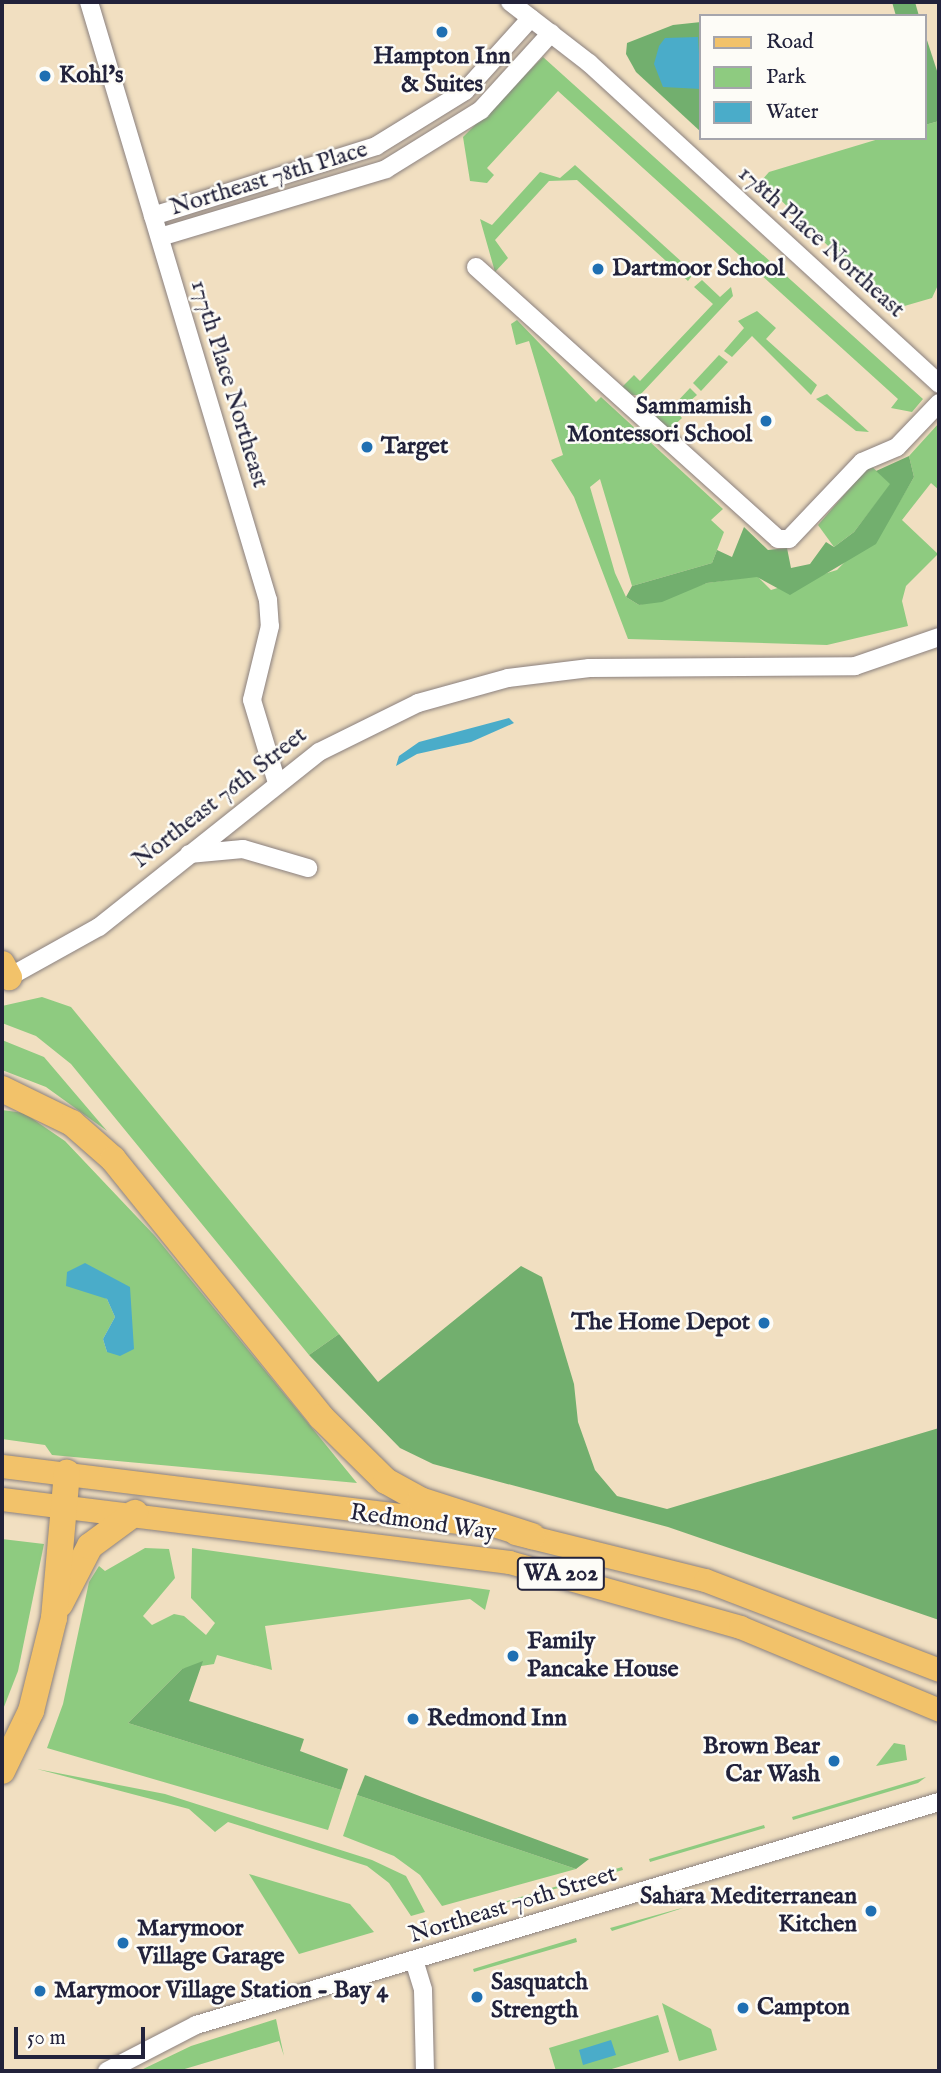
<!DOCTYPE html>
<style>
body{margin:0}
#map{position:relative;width:941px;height:2073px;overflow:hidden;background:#f1dfc1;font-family:"IM FELL English",serif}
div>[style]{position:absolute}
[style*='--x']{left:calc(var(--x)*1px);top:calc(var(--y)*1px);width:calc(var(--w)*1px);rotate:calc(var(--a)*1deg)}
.green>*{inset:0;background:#8ecb80}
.forest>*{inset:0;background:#72af6e}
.water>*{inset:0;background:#4aacc9}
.roads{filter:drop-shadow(0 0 2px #8a807e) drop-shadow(0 0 2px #8a807e)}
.minor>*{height:18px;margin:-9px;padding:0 9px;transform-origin:9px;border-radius:9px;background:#fff}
.major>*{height:23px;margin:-11.5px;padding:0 11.5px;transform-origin:11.5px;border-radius:11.5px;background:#f2c26a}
.highway>*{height:26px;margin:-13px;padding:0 13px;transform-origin:13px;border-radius:13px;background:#f2c26a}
.dots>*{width:19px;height:19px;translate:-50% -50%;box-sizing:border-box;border:4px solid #fdfcf7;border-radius:50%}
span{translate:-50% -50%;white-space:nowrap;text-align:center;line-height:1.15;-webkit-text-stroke:5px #fdfcf7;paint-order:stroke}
.shield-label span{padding:2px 5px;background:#fdfcf7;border:2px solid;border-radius:5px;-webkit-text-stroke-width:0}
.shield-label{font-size:23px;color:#22223b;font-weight:700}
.poi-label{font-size:24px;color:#22223b;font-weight:700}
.left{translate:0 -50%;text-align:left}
.right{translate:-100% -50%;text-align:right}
.street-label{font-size:24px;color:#22223b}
.frame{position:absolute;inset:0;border:4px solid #22223b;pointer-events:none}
.legend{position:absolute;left:699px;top:14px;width:228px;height:126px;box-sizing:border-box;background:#fdfcf7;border:2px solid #a5a5ac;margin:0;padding:9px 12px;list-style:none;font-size:21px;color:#22223b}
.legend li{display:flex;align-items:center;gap:14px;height:35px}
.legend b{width:35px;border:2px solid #a5a5ac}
.scale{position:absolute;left:14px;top:2027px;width:131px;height:32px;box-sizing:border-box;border:4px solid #22223b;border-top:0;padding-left:9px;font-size:21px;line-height:24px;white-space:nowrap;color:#22223b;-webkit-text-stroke:5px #fdfcf7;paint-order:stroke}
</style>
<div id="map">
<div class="green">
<i style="clip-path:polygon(543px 57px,923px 399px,912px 412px,891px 408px,898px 399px,558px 91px,487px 168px,494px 175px,487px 183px,470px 181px,463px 137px)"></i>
<i style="clip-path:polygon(939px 121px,938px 285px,932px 298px,901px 307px,882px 298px,761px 181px,769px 172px,882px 138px,925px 138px,925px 125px)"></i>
<i style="clip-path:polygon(575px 165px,694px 273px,688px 281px,577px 180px,549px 181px,495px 240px,508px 258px,495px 272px,480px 219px,492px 225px,540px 172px,560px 178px)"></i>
<i style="clip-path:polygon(702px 280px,720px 297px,731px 287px,733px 296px,640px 395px,628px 395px,621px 388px,634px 375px,640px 381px,713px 304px,694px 287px)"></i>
<i style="clip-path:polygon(757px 311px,776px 328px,766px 339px,817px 385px,811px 395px,752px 336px,732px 357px,724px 351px,744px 328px,738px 321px)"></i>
<i style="clip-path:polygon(517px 320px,596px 402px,601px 397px,723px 509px,711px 520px,724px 532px,712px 563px,632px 586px,600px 479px,590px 487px,615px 573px,626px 597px,639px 605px,707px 583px,757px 576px,771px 590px,837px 570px,894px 511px,914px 477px,909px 456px,939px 423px,939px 490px,931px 483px,902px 520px,938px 554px,906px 586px,902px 601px,908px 626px,827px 645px,628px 639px,574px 497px,551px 460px,563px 455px,529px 341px,516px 345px,511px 324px)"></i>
<i style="clip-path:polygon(719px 355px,728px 362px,701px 391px,693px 383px)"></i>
<i style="clip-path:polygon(690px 388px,697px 395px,677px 412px,682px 418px,669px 430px,654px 421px,667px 399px,674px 405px)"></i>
<i style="clip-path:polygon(827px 394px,869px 432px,856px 431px,816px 399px)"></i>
<i style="clip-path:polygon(870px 465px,891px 484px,854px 532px,834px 547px,818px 525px)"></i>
<i style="clip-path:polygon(42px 997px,71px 1007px,339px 1334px,309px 1355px,71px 1064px,36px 1036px,2px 1023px,2px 1006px)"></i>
<i style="clip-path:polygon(2px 1040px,44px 1057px,107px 1131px,46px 1087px,2px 1070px)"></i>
<i style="clip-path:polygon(evenodd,2px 1110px,24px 1113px,65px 1141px,155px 1236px,357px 1483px,52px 1455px,45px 1445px,2px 1439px,2px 1110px,130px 1287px,107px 1352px,103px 1339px,115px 1317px,107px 1299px,90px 1289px,130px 1287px)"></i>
<i style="clip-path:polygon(2px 1539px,44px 1544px,18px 1671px,2px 1712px)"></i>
<i style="clip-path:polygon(145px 1548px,169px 1549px,175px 1578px,143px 1616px,152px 1625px,174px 1614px,184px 1616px,206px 1635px,215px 1623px,191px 1598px,192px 1548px,490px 1590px,485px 1610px,470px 1599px,265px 1626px,272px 1670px,217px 1655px,214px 1664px,182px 1669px,128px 1723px,341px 1790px,328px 1830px,47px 1748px,63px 1704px,89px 1582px,99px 1566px,105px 1571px)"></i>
<i style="clip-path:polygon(894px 1743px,905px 1745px,907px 1760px,876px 1766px)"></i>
<i style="clip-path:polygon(37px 1769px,165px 1794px,372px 1860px,406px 1876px,425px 1912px,411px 1916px,389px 1883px,367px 1866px,228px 1822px,215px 1832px,189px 1809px)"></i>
<i style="clip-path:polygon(926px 1777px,918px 1783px,793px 1820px,792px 1817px)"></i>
<i style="clip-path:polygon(357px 1795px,576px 1869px,442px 1906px,420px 1875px,394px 1856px,343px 1836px)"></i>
<i style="clip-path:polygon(764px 1825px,765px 1828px,650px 1862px,649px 1859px)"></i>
<i style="clip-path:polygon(622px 1867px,623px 1870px,443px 1920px)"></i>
<i style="clip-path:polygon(249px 1874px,350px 1904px,374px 1932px,299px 1954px)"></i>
<i style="clip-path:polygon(683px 1908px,612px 1931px,610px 1928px,678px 1909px)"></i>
<i style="clip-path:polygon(576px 1938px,577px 1942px,474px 1972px,473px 1969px)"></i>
<i style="clip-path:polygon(662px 2003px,711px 2029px,717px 2050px,679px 2061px)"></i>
<i style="clip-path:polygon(658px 2015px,669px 2052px,605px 2071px,556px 2071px,549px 2048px)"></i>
<i style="clip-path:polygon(276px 2019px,284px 2056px,279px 2041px,178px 2071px,139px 2071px,191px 2046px)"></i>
</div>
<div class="forest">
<i style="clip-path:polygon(892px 2px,915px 2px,919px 16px,896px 16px)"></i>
<i style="clip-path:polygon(701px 22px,701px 132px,636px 72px,626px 54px,627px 43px,673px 25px)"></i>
<i style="clip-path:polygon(925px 34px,939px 77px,939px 121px,925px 125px)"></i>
<i style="clip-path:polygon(909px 456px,914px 477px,876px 544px,790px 595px,757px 577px,707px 583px,662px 602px,639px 605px,626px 597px,632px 586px,712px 563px,717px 550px,732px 557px,744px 527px,768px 550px,787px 548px,791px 568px,810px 564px,826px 542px,834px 547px,854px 532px,890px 484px,876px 471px)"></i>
<i style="clip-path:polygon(521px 1266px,542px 1277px,574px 1384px,578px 1422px,595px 1470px,617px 1496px,667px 1509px,939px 1428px,939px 1620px,668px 1527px,433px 1464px,400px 1448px,309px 1355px,339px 1334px,378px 1382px)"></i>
<i style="clip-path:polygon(203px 1661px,189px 1701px,304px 1739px,300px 1751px,348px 1769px,341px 1790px,128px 1723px,182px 1669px)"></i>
<i style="clip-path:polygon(365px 1775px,422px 1797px,589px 1859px,576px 1869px,357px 1795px)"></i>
</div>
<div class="water">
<i style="clip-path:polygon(698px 37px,701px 89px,663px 87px,654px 64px,659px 46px,665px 38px)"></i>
<i style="clip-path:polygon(509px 718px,514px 723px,471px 742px,417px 754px,396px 766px,399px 756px,419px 742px)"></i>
<i style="clip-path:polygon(85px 1263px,130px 1287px,134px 1349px,120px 1356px,107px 1352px,103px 1339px,115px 1317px,107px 1299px,66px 1286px,67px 1272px)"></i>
<i style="clip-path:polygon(611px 2040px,616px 2055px,583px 2065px,579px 2050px)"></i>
</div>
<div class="roads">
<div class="minor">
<i style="--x:89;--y:2;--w:624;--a:73.34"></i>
<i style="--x:268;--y:600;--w:26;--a:86"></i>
<i style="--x:270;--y:626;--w:76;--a:103.7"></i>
<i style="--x:252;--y:700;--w:87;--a:73.2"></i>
<i style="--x:510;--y:2;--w:100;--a:37.7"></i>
<i style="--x:589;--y:63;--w:475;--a:42.5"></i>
<i style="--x:153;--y:216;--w:234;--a:-17.4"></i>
<i style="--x:376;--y:146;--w:105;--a:-31.7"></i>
<i style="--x:465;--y:91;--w:98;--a:-47.9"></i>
<i style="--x:160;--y:237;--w:236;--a:-16.7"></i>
<i style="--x:386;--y:169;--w:112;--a:-31.8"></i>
<i style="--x:481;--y:110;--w:104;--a:-47.7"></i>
<i style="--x:476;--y:267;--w:406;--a:42"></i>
<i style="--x:778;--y:539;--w:11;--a:0"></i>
<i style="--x:789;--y:539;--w:106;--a:-46.5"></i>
<i style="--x:862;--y:462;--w:38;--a:-23"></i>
<i style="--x:897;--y:447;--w:61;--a:-46.3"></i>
<i style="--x:189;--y:854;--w:54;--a:-5.3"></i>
<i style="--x:243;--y:849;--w:68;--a:16.3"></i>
<i style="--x:9;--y:977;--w:103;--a:-29.1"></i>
<i style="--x:99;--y:927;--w:281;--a:-38.5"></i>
<i style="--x:319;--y:752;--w:110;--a:-26.3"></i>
<i style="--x:418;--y:703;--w:93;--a:-15.5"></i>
<i style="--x:508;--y:678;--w:82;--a:-7"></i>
<i style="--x:589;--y:668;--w:266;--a:-0.4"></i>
<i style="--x:855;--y:666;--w:89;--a:-19"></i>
<i style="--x:414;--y:1960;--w:31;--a:73"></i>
<i style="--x:423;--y:1990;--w:81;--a:88.6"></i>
<i style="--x:107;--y:2071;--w:100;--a:-27.3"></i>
<i style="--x:196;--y:2025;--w:776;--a:-16.71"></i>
</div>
<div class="major">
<i style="--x:2;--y:1466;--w:466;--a:7"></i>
<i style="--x:2;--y:1499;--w:511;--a:7.08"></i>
<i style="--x:509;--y:1562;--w:240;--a:15.7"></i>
<i style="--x:740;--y:1627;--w:216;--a:22.6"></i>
<i style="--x:515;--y:1533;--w:196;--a:13.9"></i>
<i style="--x:705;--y:1580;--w:251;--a:21"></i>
</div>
<div class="highway">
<i style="--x:2;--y:964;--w:15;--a:62"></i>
<i style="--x:2;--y:1089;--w:78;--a:25.9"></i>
<i style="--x:72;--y:1123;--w:55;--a:41.3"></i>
<i style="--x:113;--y:1159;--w:331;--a:51.1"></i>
<i style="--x:321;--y:1417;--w:91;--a:44.6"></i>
<i style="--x:386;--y:1481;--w:39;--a:29"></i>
<i style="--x:420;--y:1500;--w:118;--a:17.8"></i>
<i style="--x:60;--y:1604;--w:65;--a:-62.7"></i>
<i style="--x:90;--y:1546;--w:56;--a:-36.3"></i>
<i style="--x:2;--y:1771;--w:67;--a:-64.2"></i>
<i style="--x:31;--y:1711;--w:96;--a:-76.1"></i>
<i style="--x:54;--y:1618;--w:146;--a:-84.9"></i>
</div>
</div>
<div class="dots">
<i style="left:442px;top:32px;background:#1f6fb2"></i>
<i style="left:45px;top:76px;background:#1f6fb2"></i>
<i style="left:598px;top:269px;background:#1f6fb2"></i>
<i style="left:766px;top:421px;background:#1f6fb2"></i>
<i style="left:367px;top:447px;background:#1f6fb2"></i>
<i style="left:764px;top:1323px;background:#1f6fb2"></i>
<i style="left:513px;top:1656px;background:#1f6fb2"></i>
<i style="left:413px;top:1719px;background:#1f6fb2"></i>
<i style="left:834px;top:1761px;background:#1f6fb2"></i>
<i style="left:871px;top:1911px;background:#1f6fb2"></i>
<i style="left:123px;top:1943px;background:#1f6fb2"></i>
<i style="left:40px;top:1991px;background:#1f6fb2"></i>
<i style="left:477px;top:1997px;background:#1f6fb2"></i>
<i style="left:743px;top:2008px;background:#1f6fb2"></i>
</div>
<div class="shield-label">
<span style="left:561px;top:1574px">WA 202</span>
</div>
<div class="poi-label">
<span style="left:442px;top:71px">Hampton Inn<br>&amp; Suites</span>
<span class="left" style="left:59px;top:76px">Kohl's</span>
<span class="left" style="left:612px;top:269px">Dartmoor School</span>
<span class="right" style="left:752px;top:421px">Sammamish<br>Montessori School</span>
<span class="left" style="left:381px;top:447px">Target</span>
<span class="right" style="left:750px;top:1323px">The Home Depot</span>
<span class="left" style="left:527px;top:1656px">Family<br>Pancake House</span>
<span class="left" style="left:427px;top:1719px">Redmond Inn</span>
<span class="right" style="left:820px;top:1761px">Brown Bear<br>Car Wash</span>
<span class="right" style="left:857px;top:1911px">Sahara Mediterranean<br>Kitchen</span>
<span class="left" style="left:137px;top:1943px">Marymoor<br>Village Garage</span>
<span class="left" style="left:491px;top:1997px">Sasquatch<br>Strength</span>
<span class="left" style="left:54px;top:1991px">Marymoor Village Station - Bay 4</span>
<span class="left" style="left:757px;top:2008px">Campton</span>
</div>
<div class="street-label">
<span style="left:269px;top:179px;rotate:-17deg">Northeast 78th Place</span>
<span style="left:821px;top:242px;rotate:42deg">178th Place Northeast</span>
<span style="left:229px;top:384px;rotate:73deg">177th Place Northeast</span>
<span style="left:220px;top:798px;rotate:-38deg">Northeast 76th Street</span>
<span style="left:423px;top:1523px;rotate:8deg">Redmond Way</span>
<span style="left:513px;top:1905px;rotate:-17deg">Northeast 70th Street</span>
</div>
<div class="frame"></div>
<ul class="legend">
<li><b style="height:9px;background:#f2c26a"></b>Road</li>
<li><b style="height:19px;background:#8ecb80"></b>Park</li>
<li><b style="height:19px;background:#4aacc9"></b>Water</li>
</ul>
<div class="scale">50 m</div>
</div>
